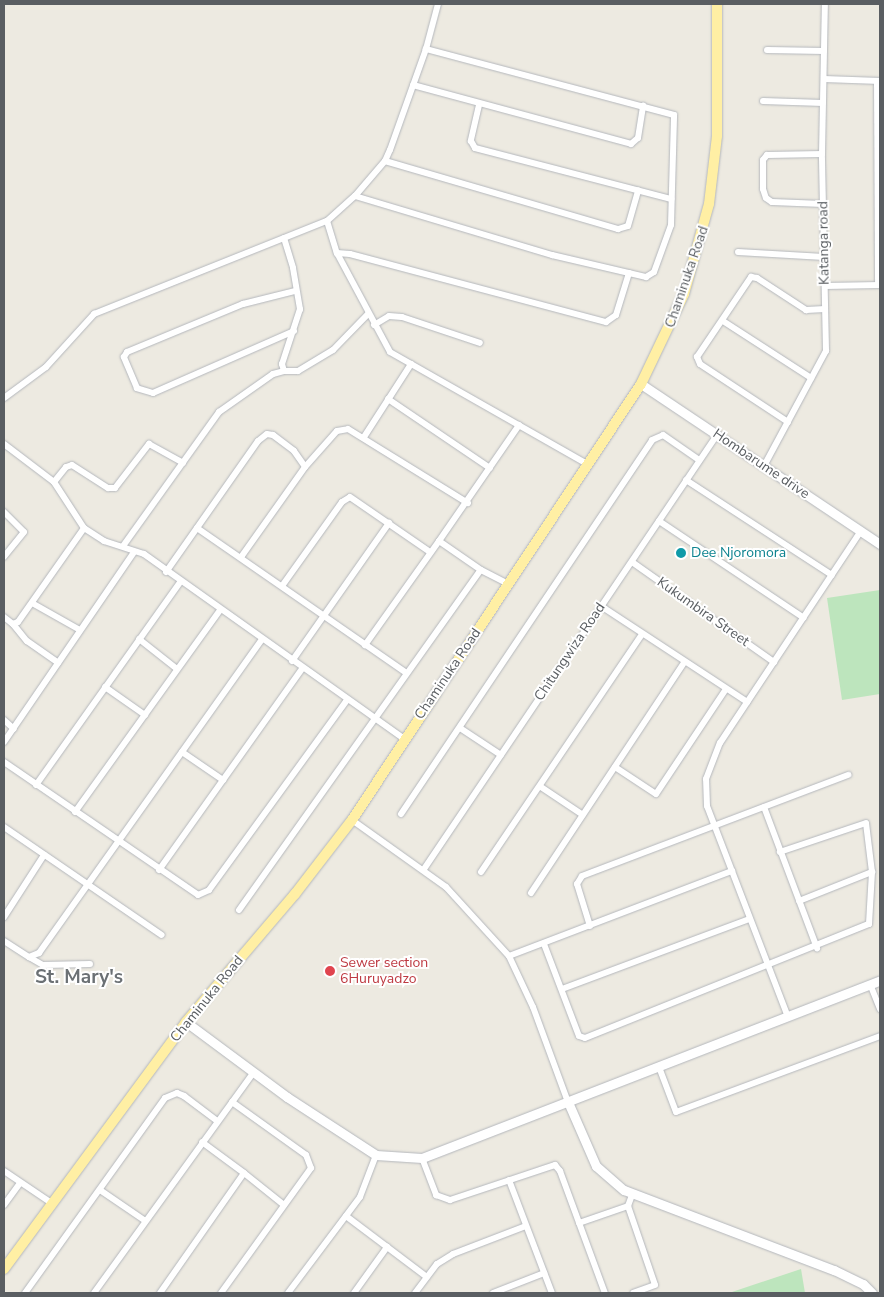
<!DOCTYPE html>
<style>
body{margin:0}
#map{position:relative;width:884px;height:1297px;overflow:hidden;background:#edeae1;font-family:"Nunito Sans",sans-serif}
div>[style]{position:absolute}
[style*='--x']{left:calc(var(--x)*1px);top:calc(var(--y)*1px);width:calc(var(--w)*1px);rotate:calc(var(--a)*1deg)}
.green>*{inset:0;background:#bde5bd}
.roads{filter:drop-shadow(0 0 1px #b4b7bc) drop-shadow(0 0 1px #b4b7bc)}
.street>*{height:6px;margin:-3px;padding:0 3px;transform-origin:3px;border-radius:3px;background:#fff}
.secondary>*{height:9px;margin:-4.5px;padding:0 4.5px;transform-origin:4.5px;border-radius:4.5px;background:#fff}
.primary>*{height:10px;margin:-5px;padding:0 5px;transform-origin:5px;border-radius:5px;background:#ffefa4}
.dots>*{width:14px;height:14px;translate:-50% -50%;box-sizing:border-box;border:2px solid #fff;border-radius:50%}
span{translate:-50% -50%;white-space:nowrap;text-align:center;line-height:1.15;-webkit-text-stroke:4px #fff;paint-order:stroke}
.street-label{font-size:14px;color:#5a5e62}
.culture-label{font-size:14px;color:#0d838f}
.left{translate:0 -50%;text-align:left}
.health-label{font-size:14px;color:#be3a42}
.district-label{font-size:19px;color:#6b7074;font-weight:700}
.frame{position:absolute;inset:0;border:5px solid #5a5e62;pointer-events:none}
</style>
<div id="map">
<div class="green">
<i style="clip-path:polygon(880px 590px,880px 694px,842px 700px,827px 598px)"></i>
<i style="clip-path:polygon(801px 1269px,805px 1293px,729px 1293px)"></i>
</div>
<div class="roads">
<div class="street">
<i style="--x:767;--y:50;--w:57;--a:1"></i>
<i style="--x:824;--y:79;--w:56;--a:2"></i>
<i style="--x:877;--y:81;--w:204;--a:89.7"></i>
<i style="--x:413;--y:85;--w:226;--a:15.1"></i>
<i style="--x:631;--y:144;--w:9;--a:-41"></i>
<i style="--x:638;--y:138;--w:33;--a:-81"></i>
<i style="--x:763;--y:101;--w:60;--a:1.9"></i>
<i style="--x:479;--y:105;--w:37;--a:103"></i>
<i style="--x:471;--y:141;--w:8;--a:60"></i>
<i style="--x:475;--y:148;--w:203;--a:14.6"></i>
<i style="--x:822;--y:154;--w:55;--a:179"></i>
<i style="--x:767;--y:155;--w:6;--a:129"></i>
<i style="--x:763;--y:160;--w:29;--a:90"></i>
<i style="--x:763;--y:189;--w:9;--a:72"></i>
<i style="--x:766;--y:198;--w:7;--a:34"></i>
<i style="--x:772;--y:202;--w:51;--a:2.2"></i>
<i style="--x:385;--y:161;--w:243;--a:16.3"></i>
<i style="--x:618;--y:229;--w:10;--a:-17"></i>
<i style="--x:628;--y:226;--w:37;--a:-74"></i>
<i style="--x:355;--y:196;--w:46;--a:-49.4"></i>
<i style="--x:385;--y:161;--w:12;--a:-66"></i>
<i style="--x:390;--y:150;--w:107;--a:-70.4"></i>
<i style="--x:426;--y:49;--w:47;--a:-75.1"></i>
<i style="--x:327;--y:221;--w:38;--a:-42"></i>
<i style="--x:355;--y:196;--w:206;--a:16.7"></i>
<i style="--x:552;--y:255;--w:97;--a:13.2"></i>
<i style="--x:646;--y:277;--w:9;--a:-32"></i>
<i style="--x:654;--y:272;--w:50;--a:-70.1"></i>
<i style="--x:671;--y:225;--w:110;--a:-88.4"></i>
<i style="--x:674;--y:115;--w:257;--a:-165.1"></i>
<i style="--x:284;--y:238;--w:31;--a:73"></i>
<i style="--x:293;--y:268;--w:42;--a:80.3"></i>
<i style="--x:300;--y:309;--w:58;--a:108.1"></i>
<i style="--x:282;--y:364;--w:7;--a:74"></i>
<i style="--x:284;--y:371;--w:14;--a:0"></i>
<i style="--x:298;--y:371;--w:41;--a:-31"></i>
<i style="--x:333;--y:350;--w:50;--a:-45.8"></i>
<i style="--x:738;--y:252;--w:86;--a:3.3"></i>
<i style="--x:337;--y:253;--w:13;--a:4"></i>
<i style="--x:350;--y:254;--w:265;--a:14.9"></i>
<i style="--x:606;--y:322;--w:12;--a:-35"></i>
<i style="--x:616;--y:315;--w:44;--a:-72.8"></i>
<i style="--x:825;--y:286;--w:55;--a:-1"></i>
<i style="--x:723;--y:321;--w:105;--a:32.9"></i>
<i style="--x:374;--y:325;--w:17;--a:-31"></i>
<i style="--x:389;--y:316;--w:13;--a:4"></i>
<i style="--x:402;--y:317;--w:82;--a:18.4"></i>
<i style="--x:294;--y:331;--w:154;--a:156.3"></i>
<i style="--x:153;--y:393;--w:17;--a:-163"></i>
<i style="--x:137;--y:388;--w:34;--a:-113"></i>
<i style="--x:124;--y:357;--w:6;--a:-59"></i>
<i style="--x:127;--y:352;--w:126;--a:-22.5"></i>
<i style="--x:243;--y:304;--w:54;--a:-14"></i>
<i style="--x:4;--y:398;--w:52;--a:-36.4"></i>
<i style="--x:46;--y:367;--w:72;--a:-47.8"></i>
<i style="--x:94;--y:314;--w:251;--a:-21.8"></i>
<i style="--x:327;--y:221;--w:34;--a:73"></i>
<i style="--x:337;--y:253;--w:112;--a:61.8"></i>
<i style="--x:390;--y:352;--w:229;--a:29.6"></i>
<i style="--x:388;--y:399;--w:123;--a:34.1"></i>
<i style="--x:788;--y:422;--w:105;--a:-146.6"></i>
<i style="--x:700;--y:364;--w:8;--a:-113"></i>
<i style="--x:697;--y:357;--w:97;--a:-56"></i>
<i style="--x:751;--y:277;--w:6;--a:9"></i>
<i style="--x:757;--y:278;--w:59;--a:33.1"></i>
<i style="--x:806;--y:310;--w:19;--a:-3"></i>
<i style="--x:364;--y:437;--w:87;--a:-57.2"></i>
<i style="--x:4;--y:444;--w:63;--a:37.2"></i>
<i style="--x:54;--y:482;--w:55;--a:56.9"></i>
<i style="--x:84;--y:528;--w:24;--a:33"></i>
<i style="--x:104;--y:541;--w:42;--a:18"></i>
<i style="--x:144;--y:554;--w:319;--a:35.4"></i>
<i style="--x:764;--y:466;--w:131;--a:-61.7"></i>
<i style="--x:826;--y:351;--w:197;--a:-91.2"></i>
<i style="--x:822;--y:154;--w:150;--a:-88.9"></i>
<i style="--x:305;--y:467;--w:48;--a:-48.4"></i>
<i style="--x:337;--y:431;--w:11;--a:-10"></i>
<i style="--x:348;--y:429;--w:141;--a:31.7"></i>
<i style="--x:686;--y:480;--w:174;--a:33.1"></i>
<i style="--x:54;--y:482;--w:19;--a:-51"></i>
<i style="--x:66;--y:467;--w:6;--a:-18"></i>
<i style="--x:72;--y:465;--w:43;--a:32.6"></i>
<i style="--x:108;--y:488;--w:7;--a:0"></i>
<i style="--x:115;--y:488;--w:56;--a:-52.3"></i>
<i style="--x:149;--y:444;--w:39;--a:29"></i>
<i style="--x:4;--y:512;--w:28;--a:45"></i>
<i style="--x:24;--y:532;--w:32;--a:129"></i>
<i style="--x:659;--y:521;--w:174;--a:33.8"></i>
<i style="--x:197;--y:528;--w:253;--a:34.7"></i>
<i style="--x:439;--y:541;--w:141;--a:-55.4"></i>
<i style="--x:123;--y:546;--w:165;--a:-54.4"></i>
<i style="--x:219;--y:412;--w:66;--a:-35.1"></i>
<i style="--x:273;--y:374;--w:11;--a:-15"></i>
<i style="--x:632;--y:562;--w:174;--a:35.2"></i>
<i style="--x:481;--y:570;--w:31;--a:27"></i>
<i style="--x:166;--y:572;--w:160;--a:-54.9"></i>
<i style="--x:258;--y:441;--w:11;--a:-38"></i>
<i style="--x:267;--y:434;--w:6;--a:9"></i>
<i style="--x:273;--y:435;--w:26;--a:37"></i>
<i style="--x:294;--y:451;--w:19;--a:55"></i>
<i style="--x:305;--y:467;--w:110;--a:125.4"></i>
<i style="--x:282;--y:586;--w:103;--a:-54.5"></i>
<i style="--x:342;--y:502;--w:9;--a:-32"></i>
<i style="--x:350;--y:497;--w:97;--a:34.5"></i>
<i style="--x:32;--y:603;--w:55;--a:29.4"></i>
<i style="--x:601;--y:606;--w:175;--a:33.3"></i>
<i style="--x:4;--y:617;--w:11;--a:38"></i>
<i style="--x:13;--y:624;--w:5;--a:-22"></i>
<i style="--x:18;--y:622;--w:115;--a:-54.9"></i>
<i style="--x:13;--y:624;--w:22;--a:51"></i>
<i style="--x:27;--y:641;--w:38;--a:35"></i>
<i style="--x:139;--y:639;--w:48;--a:38.3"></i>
<i style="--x:292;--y:661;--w:169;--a:-54.9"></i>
<i style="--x:105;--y:687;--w:49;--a:35"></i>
<i style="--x:4;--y:720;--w:13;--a:42"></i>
<i style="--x:460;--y:728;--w:49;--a:33.4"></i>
<i style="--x:4;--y:742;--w:230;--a:-55.6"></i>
<i style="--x:182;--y:752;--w:50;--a:34.3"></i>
<i style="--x:4;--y:762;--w:235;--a:34.4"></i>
<i style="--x:198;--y:895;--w:12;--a:-24"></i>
<i style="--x:209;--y:890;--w:235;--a:-54"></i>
<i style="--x:615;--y:767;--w:49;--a:33.4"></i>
<i style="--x:656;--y:794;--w:126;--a:-56.3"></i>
<i style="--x:36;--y:785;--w:249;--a:-54.6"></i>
<i style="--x:541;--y:787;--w:50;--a:33.7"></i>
<i style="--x:764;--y:807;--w:151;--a:69.4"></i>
<i style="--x:75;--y:812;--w:249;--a:-54.3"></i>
<i style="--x:401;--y:814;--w:450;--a:-56.1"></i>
<i style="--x:652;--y:440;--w:12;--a:-24"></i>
<i style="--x:663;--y:435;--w:44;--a:34.8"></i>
<i style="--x:352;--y:820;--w:115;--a:35.5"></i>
<i style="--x:446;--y:887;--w:93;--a:47.6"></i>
<i style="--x:509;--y:956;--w:56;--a:64.8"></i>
<i style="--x:533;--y:1007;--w:101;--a:69.8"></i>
<i style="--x:4;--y:827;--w:191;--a:34.4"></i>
<i style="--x:424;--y:869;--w:524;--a:-55.98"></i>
<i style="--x:159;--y:870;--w:247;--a:-54.6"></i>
<i style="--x:481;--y:872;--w:287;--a:-55.9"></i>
<i style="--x:531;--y:893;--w:276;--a:-56.4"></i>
<i style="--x:799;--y:901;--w:79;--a:-21.7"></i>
<i style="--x:239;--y:910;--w:417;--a:-54.6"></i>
<i style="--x:481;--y:570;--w:51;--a:-145.4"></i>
<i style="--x:439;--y:541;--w:128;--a:125.4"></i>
<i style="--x:4;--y:917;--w:74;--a:-57.2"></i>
<i style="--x:590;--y:926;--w:44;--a:-107.2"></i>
<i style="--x:577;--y:884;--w:9;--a:-58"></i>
<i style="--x:582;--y:876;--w:285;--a:-20.8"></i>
<i style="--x:4;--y:941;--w:30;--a:33"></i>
<i style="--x:29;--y:957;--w:11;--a:-22"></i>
<i style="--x:39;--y:953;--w:385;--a:-54.6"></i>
<i style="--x:544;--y:944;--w:98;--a:69.2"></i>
<i style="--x:579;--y:1036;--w:6;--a:18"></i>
<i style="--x:585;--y:1038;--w:306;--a:-21.9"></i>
<i style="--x:869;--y:924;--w:52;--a:-86.7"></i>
<i style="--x:872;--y:872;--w:49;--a:-97"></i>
<i style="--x:866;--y:823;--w:91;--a:161.4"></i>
<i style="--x:509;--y:956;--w:239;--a:-20.9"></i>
<i style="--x:29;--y:957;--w:16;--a:30"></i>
<i style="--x:43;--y:965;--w:47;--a:-1.2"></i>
<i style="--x:870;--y:984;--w:27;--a:68"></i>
<i style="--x:562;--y:989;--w:200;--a:-20.5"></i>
<i style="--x:788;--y:1017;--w:226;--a:-111"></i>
<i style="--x:707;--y:806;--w:27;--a:-92"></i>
<i style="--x:706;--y:779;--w:39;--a:-69"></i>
<i style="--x:720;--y:743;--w:255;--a:-56.4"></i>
<i style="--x:659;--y:1067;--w:48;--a:69.3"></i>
<i style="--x:676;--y:1112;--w:218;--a:-20.4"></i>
<i style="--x:422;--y:1158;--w:40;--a:69"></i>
<i style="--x:436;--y:1195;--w:15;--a:20"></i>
<i style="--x:450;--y:1200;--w:111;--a:-18.4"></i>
<i style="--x:555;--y:1165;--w:8;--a:50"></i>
<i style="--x:560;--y:1171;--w:130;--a:69.8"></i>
<i style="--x:4;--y:1171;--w:59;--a:34"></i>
<i style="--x:244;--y:1173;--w:51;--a:38.7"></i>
<i style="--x:509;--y:1180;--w:121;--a:69.2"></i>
<i style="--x:100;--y:1190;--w:53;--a:34.3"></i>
<i style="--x:4;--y:1205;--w:27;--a:-54"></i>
<i style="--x:628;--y:1206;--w:83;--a:71.1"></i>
<i style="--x:655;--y:1285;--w:23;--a:160"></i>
<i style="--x:346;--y:1216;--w:101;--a:37"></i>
<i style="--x:579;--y:1223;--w:52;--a:-19.1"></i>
<i style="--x:628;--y:1206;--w:12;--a:-70"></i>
<i style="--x:25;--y:1293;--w:240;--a:-54.3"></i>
<i style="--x:165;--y:1098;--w:13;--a:-23"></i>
<i style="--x:177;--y:1093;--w:8;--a:23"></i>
<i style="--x:184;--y:1096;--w:41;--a:37.1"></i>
<i style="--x:94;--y:1293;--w:273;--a:-54.1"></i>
<i style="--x:160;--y:1293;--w:146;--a:-55"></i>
<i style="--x:244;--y:1173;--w:52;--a:-143.6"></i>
<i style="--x:221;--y:1293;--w:154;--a:-54.2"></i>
<i style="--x:311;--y:1168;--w:14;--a:-111"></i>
<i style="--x:306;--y:1155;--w:91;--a:-144.4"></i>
<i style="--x:288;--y:1293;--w:120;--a:-53.1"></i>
<i style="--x:360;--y:1197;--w:45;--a:-69.1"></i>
<i style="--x:354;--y:1293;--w:57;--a:-54.3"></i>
<i style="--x:415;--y:1293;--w:36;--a:-53"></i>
<i style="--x:437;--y:1264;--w:19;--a:-32"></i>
<i style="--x:453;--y:1254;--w:78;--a:-21"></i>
<i style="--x:493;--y:1293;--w:55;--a:-21.4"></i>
</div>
<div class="secondary">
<i style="--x:641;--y:384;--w:288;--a:33.8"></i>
<i style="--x:186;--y:1022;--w:126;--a:36.6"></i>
<i style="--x:287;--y:1097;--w:106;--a:33.1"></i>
<i style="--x:376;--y:1155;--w:46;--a:3.7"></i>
<i style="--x:422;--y:1158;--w:491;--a:-21.2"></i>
<i style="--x:568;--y:1102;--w:70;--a:66.4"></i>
<i style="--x:596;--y:1166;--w:37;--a:41"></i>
<i style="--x:624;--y:1190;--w:225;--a:20.9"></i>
<i style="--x:834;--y:1270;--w:32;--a:26"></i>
<i style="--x:863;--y:1284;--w:13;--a:45"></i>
</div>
<div class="primary">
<i style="--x:4;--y:1269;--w:307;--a:-53.6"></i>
<i style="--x:186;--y:1022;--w:168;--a:-49.6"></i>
<i style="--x:295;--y:894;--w:93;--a:-52.4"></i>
<i style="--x:352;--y:820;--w:523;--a:-56.46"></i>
<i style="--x:641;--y:384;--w:100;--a:-64.5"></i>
<i style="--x:684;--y:294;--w:93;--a:-74.5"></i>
<i style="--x:709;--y:204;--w:68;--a:-83.3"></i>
<i style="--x:717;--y:136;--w:132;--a:-90"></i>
</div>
</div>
<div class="dots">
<i style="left:681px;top:553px;background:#0f9aa8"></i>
<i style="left:330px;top:971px;background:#e0444e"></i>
</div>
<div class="street-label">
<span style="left:824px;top:243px;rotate:-91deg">Katanga road</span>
<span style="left:687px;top:277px;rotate:-71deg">Chaminuka Road</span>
<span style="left:761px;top:464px;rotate:34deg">Hombarume drive</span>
<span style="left:703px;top:612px;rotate:35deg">Kukumbira Street</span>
<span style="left:570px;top:652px;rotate:-56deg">Chitungwiza Road</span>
<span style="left:448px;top:674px;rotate:-56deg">Chaminuka Road</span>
<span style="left:207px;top:999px;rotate:-51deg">Chaminuka Road</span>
</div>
<div class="culture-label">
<span class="left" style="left:691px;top:553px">Dee Njoromora</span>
</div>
<div class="health-label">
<span class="left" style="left:340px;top:971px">Sewer section<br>6Huruyadzo</span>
</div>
<div class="district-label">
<span style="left:79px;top:978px">St. Mary's</span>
</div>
<div class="frame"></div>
</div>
